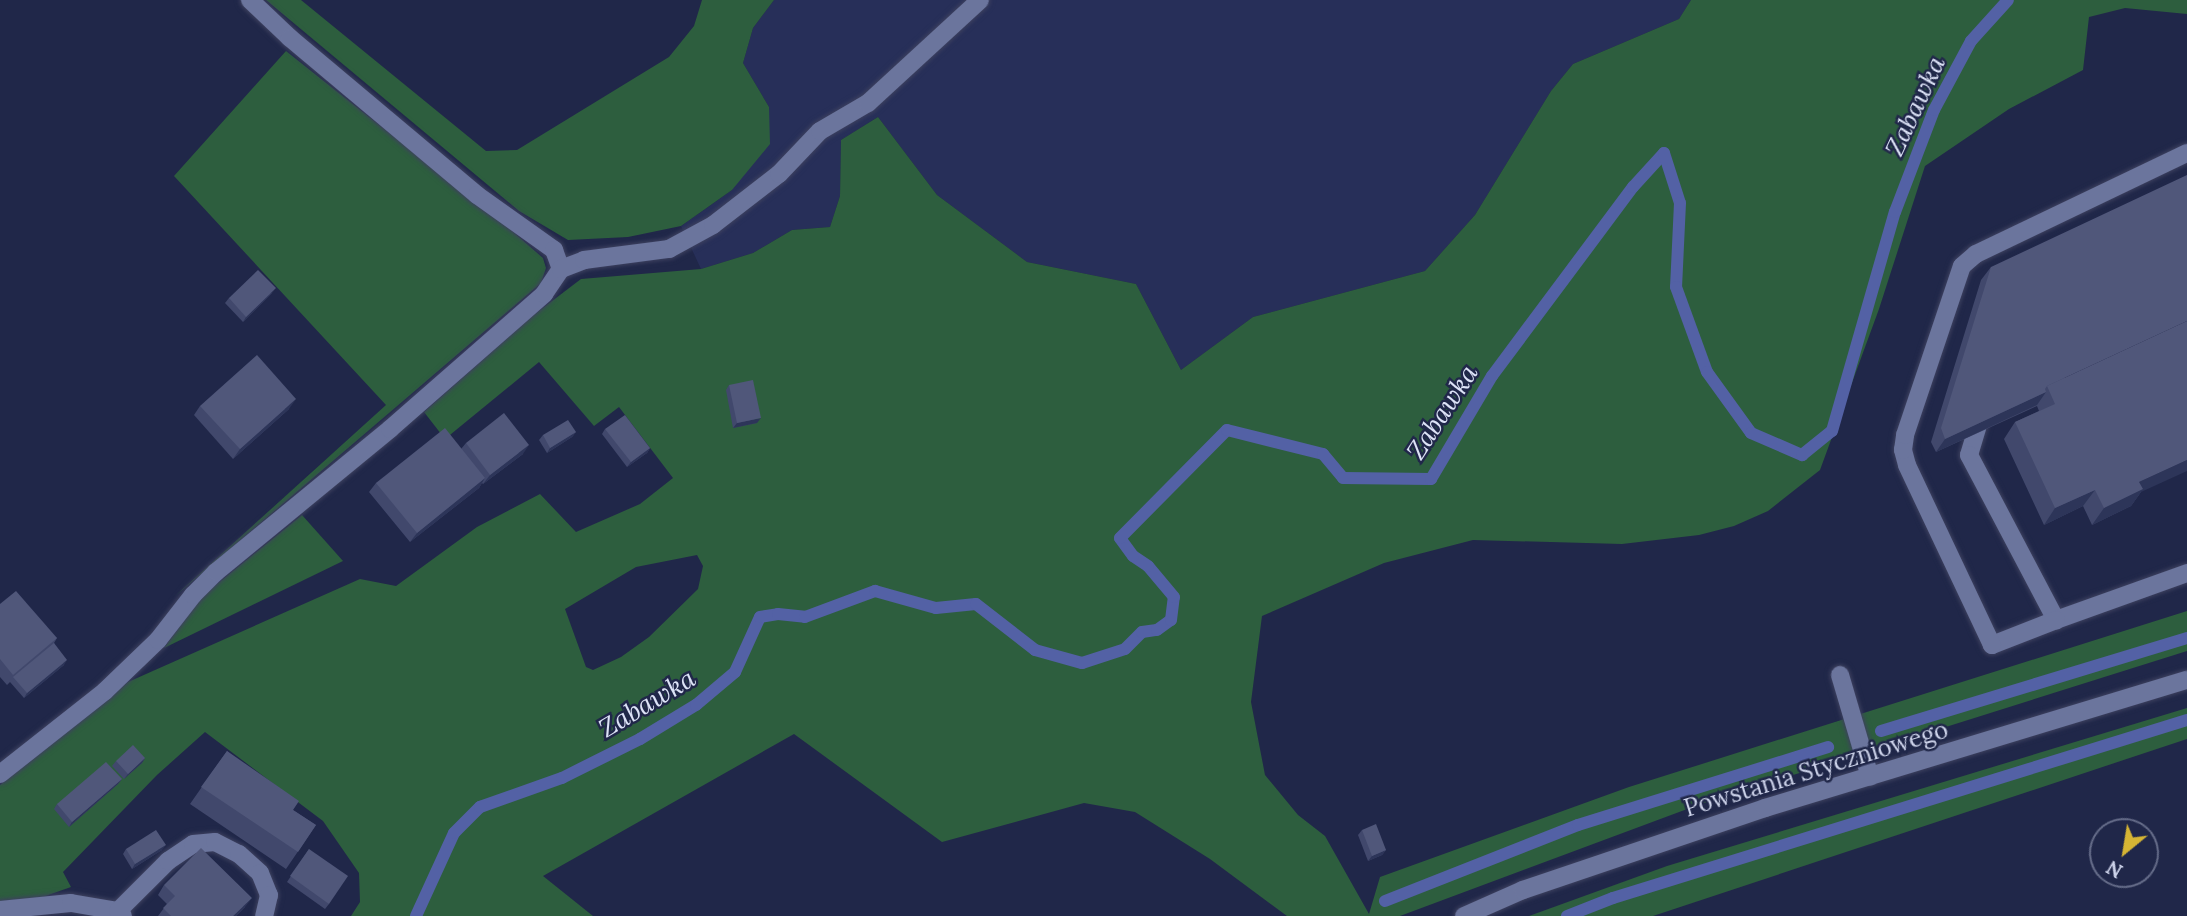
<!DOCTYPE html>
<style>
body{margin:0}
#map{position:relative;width:2187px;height:916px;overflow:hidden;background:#202749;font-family:Lora,serif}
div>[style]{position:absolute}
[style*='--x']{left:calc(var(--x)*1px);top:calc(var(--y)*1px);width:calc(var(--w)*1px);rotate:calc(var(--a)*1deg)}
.built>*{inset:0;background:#272f59}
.green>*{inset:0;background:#2d5e3e}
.stream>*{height:12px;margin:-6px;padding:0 6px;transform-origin:6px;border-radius:6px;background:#5361a5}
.roads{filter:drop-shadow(0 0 2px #3d415f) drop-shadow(0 0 2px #3d415f)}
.service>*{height:18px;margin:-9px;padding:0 9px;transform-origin:9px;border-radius:9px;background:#6b759d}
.secondary>*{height:18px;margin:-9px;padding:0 9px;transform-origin:9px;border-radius:9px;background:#6b759d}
.wall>*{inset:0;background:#41486c}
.shaded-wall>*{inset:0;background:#2d3559}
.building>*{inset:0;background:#50577a}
span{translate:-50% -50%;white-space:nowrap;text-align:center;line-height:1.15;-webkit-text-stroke:5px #202749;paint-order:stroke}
.street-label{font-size:24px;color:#cdd3ea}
.water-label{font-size:26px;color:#dde3f7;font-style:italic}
.north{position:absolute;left:2089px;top:818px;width:70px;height:70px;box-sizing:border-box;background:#202749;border:2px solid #656c89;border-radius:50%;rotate:210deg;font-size:19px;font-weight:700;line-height:28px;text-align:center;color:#cdd3ea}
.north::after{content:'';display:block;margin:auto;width:24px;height:32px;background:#d6b534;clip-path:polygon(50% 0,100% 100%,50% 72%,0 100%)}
</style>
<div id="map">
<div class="built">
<i style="clip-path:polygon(774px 0,1691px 0,1679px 19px,1573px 64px,1551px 91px,1475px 215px,1425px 271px,1253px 317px,1181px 370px,1136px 284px,1027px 262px,937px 195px,878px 117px,841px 140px,840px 196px,830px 227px,792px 230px,753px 253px,701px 269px,681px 226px,732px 190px,769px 107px,743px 63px,753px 28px)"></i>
</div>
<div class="green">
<i style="clip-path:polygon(266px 0,301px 0,486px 151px,517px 150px,669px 57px,694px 26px,702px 0,774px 0,753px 28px,743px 63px,769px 107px,770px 144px,732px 190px,681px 226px,628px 237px,568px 240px,519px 211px)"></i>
<i style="clip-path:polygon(evenodd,1691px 0,2187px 0,2187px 14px,2125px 8px,2089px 17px,2083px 70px,2009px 109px,1925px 166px,1879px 309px,1820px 470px,1768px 511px,1734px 526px,1699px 535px,1622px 544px,1473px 540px,1384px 563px,1262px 616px,1251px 702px,1265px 775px,1298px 815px,1325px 836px,1369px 914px,1380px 877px,1629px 787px,2187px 611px,2187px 651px,1698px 805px,1400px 916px,1287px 916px,1210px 859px,1135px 812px,1084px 803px,942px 842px,794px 734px,543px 876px,593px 916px,351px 916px,360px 902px,359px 873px,323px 821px,205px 732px,157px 775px,63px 872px,71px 887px,37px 899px,0 901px,0 785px,128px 682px,360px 579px,396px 586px,477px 527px,540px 494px,576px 532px,640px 504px,673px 478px,619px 407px,594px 426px,539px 362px,445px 439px,424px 412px,531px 317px,581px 279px,701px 269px,753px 253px,792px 230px,830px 227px,840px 196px,841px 140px,878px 117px,937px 195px,1027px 262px,1136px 284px,1181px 370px,1253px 317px,1425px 271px,1475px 215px,1551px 91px,1573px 64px,1679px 19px,1691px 0,697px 555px,703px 566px,698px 589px,649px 637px,621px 657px,593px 670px,586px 667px,565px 609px,636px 567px,697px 555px)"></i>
<i style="clip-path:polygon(286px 51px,505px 225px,543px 258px,546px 268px,541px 283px,174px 597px,386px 405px,174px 176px)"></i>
<i style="clip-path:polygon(302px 515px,343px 561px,164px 648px,201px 597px)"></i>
<i style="clip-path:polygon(2187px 708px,2187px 739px,1653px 916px,1529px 916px,1667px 866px)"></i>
</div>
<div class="stream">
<i style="--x:1881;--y:731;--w:320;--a:-16.9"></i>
<i style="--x:1385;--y:901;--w:207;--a:-21.5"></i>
<i style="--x:1578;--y:825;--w:262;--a:-17.3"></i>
<i style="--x:416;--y:916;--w:91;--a:-65.4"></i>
<i style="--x:454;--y:833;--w:37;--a:-45"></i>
<i style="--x:480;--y:807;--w:87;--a:-19.5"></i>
<i style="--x:562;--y:778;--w:87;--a:-26.6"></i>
<i style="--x:640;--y:739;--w:66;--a:-31.3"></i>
<i style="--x:696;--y:705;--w:51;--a:-40.2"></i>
<i style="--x:735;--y:672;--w:60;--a:-65.6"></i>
<i style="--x:760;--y:617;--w:18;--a:-9"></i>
<i style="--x:778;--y:614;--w:27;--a:6"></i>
<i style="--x:805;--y:617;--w:75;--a:-20.4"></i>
<i style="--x:875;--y:591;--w:63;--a:15.6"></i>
<i style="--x:936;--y:608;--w:40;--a:-5.7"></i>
<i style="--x:976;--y:604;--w:75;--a:37.9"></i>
<i style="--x:1035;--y:650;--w:49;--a:15.5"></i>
<i style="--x:1082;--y:663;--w:45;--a:-18"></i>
<i style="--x:1125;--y:649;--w:24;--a:-45"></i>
<i style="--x:1142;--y:632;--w:15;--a:-8"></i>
<i style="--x:1157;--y:630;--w:17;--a:-36"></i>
<i style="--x:1171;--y:620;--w:23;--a:-83"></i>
<i style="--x:1174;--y:597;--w:40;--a:-130"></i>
<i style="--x:1148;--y:566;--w:18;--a:-146"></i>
<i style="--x:1133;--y:556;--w:22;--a:-126"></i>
<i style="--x:1120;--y:538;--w:152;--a:-45.3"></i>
<i style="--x:1227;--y:430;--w:99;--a:14"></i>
<i style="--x:1323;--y:454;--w:31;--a:50"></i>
<i style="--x:1343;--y:478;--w:88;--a:0.7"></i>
<i style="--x:1431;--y:479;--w:120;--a:-59.4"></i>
<i style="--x:1492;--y:376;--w:236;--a:-53.3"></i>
<i style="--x:1633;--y:187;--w:46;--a:-47.6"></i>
<i style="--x:1664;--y:153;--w:52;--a:72.3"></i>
<i style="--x:1680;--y:203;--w:84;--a:92.7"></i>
<i style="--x:1676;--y:287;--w:90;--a:70"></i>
<i style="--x:1707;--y:372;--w:75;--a:54.2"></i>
<i style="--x:1751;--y:433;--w:56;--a:23.3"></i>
<i style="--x:1802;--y:455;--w:38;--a:-39"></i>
<i style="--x:1832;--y:431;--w:228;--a:-74"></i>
<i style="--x:1895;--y:212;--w:109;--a:-69.1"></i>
<i style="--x:1934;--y:110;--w:78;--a:-61.8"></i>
<i style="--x:1971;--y:41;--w:55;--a:-47.9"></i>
<i style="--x:1567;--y:916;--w:49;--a:-21.4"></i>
<i style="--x:1613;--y:898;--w:601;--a:-17.23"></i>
</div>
<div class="roads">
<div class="service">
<i style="--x:250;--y:0;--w:55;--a:43.5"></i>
<i style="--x:290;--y:38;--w:244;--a:40"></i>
<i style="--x:477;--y:195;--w:95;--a:35.5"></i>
<i style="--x:554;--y:250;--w:20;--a:70"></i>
<i style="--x:1982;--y:412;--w:45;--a:106.8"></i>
<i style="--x:1969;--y:455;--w:187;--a:62.2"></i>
<i style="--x:2056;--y:620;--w:139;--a:-19.7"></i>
<i style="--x:2056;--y:620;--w:69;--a:158.7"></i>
<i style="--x:1992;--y:645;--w:199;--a:-115.3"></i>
<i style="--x:1907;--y:465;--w:16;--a:-105"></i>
<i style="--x:1903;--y:450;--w:15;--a:-82"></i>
<i style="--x:1905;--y:435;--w:178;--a:-71.4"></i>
<i style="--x:1962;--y:266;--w:18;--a:-41"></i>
<i style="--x:1976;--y:254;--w:234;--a:-25.6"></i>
<i style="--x:1840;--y:675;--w:106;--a:73.6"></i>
<i style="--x:0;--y:774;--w:134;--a:-38.3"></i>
<i style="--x:105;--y:691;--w:74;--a:-43.9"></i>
<i style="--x:158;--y:640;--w:57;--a:-52.1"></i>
<i style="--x:193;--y:595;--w:33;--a:-45"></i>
<i style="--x:216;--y:572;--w:225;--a:-39.4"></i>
<i style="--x:390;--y:429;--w:205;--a:-41.2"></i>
<i style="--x:544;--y:294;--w:30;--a:-56"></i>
<i style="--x:561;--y:269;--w:25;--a:-21"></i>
<i style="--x:584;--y:260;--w:86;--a:-7.4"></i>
<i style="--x:669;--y:249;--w:50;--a:-28.6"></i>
<i style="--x:713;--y:225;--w:83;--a:-37.7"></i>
<i style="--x:779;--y:174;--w:59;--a:-46.4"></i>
<i style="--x:820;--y:131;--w:56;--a:-30.3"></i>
<i style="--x:868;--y:103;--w:152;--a:-42.6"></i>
<i style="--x:0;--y:910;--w:71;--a:-5.6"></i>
<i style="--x:71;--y:903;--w:48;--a:9.7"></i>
<i style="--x:118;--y:911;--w:7;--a:45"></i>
<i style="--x:118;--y:911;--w:71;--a:-45"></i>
<i style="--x:168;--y:861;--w:30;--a:-34"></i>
<i style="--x:193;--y:844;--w:22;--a:-5"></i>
<i style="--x:215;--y:842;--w:27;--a:27"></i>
<i style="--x:239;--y:854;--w:28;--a:42"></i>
<i style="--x:260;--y:873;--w:24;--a:68"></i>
<i style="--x:269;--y:895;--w:22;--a:103"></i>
</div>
<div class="secondary">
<i style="--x:1464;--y:916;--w:64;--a:-23.8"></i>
<i style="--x:1523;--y:890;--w:256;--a:-18.7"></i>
<i style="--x:1765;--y:808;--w:441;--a:-16.9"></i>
</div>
</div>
<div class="wall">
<i style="clip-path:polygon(1991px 267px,2141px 492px,2131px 506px,2092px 525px,2083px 506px,2044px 525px,2004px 439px,2015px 422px,2039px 411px,2037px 406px,1936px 452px,1931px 442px,1981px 280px)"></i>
<i style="clip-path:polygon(272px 293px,243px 322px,225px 303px,229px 298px)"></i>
<i style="clip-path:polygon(729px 385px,757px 423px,733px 428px,726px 390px)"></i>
<i style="clip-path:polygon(200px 406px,289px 409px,233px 459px,194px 415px)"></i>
<i style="clip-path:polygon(605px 429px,650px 448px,647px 453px,627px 467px,602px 434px)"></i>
<i style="clip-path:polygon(576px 432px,572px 437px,547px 453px,539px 440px,543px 435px)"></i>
<i style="clip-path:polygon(466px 443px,523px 454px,483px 484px,482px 483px,479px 488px,410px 542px,369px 492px,376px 483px,461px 449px)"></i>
<i style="clip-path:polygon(0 604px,57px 638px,54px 643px,64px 665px,24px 698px,10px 682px,7px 685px,0 677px)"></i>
<i style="clip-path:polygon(227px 751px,293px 810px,316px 825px,286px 869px,190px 804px)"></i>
<i style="clip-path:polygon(145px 758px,142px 763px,124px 779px,112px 766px,116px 761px)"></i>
<i style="clip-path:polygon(122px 779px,118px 784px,69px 827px,54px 809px,57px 804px)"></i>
<i style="clip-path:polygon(1362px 830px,1386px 850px,1382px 855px,1368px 861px,1358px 835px)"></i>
<i style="clip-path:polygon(126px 849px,162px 850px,132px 869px,123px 854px)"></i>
<i style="clip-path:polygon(309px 849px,329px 904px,325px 909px,287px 882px)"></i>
<i style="clip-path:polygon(164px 885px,245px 907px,236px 916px,158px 916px,167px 904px,158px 895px)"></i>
</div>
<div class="shaded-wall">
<i style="clip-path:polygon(276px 288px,272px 293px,243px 322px,246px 317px)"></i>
<i style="clip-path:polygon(2046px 392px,2037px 405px,1936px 452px,1945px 439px)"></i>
<i style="clip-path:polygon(296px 399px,289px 409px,233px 459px,240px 449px)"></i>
<i style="clip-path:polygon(761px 418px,757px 423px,733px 428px,737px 423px)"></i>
<i style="clip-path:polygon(576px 432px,572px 437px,547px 453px,550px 448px)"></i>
<i style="clip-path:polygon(529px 445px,523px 454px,483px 484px,490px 475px)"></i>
<i style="clip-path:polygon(650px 448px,647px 453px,627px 467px,631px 462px)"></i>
<i style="clip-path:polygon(2187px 460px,2187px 471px,2141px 492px,2131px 506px,2092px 525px,2104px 508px,2139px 482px)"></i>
<i style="clip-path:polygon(485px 478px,479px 488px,410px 542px,417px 533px)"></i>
<i style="clip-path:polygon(2095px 490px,2083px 506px,2044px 525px,2055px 508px)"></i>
<i style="clip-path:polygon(67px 660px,64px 665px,24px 698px,27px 693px)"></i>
<i style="clip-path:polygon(145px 758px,142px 763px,124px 779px,128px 774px)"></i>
<i style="clip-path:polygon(122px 779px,118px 784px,69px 827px,72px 822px)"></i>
<i style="clip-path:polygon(166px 845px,162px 850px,132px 869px,135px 864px)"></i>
<i style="clip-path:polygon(1386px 850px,1382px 855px,1368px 861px,1372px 856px)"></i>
<i style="clip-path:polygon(252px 898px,245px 907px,236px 916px,233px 916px)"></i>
</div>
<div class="building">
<i style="clip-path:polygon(2187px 175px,2187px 321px,2047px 386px,2045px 389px,2046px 392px,1945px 439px,1941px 428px,1991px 267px)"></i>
<i style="clip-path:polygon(258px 270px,276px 288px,246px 317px,229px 298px)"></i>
<i style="clip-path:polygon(2187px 321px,2187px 460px,2139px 482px,2143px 489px,2104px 508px,2095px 490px,2055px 508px,2015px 422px,2055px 404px,2047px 386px)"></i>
<i style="clip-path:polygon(257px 355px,296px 399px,240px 449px,200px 406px)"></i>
<i style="clip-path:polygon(753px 380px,761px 418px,737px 423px,729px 385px)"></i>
<i style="clip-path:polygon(504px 413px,529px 445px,490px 475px,466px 443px)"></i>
<i style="clip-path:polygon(625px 415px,650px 448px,631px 462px,605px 429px)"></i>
<i style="clip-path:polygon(568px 420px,576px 432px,550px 448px,543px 435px)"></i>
<i style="clip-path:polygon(445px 428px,485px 478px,417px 533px,376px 483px)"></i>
<i style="clip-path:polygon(16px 591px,57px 638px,13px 675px,0 659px,0 604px)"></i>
<i style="clip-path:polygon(54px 643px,67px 660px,27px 693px,13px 677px)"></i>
<i style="clip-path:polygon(133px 745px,145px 758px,128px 774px,116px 761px)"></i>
<i style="clip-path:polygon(227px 751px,299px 801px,293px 810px,316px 825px,298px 852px,201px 787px)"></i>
<i style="clip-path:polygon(106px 762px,122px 779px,72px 822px,57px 804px)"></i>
<i style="clip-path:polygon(1376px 824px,1386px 850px,1372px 856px,1362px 830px)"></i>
<i style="clip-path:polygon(156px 830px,166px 845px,135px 864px,126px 849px)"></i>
<i style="clip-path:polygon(201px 848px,252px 898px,233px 916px,171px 916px,163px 908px,175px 896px,164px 885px)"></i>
<i style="clip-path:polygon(309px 849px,348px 876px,329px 904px,290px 876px)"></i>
</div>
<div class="street-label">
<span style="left:1816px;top:769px;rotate:-17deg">Powstania Styczniowego</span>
</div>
<div class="water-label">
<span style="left:1915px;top:106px;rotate:-65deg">Zabawka</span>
<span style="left:1442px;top:412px;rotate:-57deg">Zabawka</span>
<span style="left:647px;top:703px;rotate:-31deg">Zabawka</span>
</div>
<div class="north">N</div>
</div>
